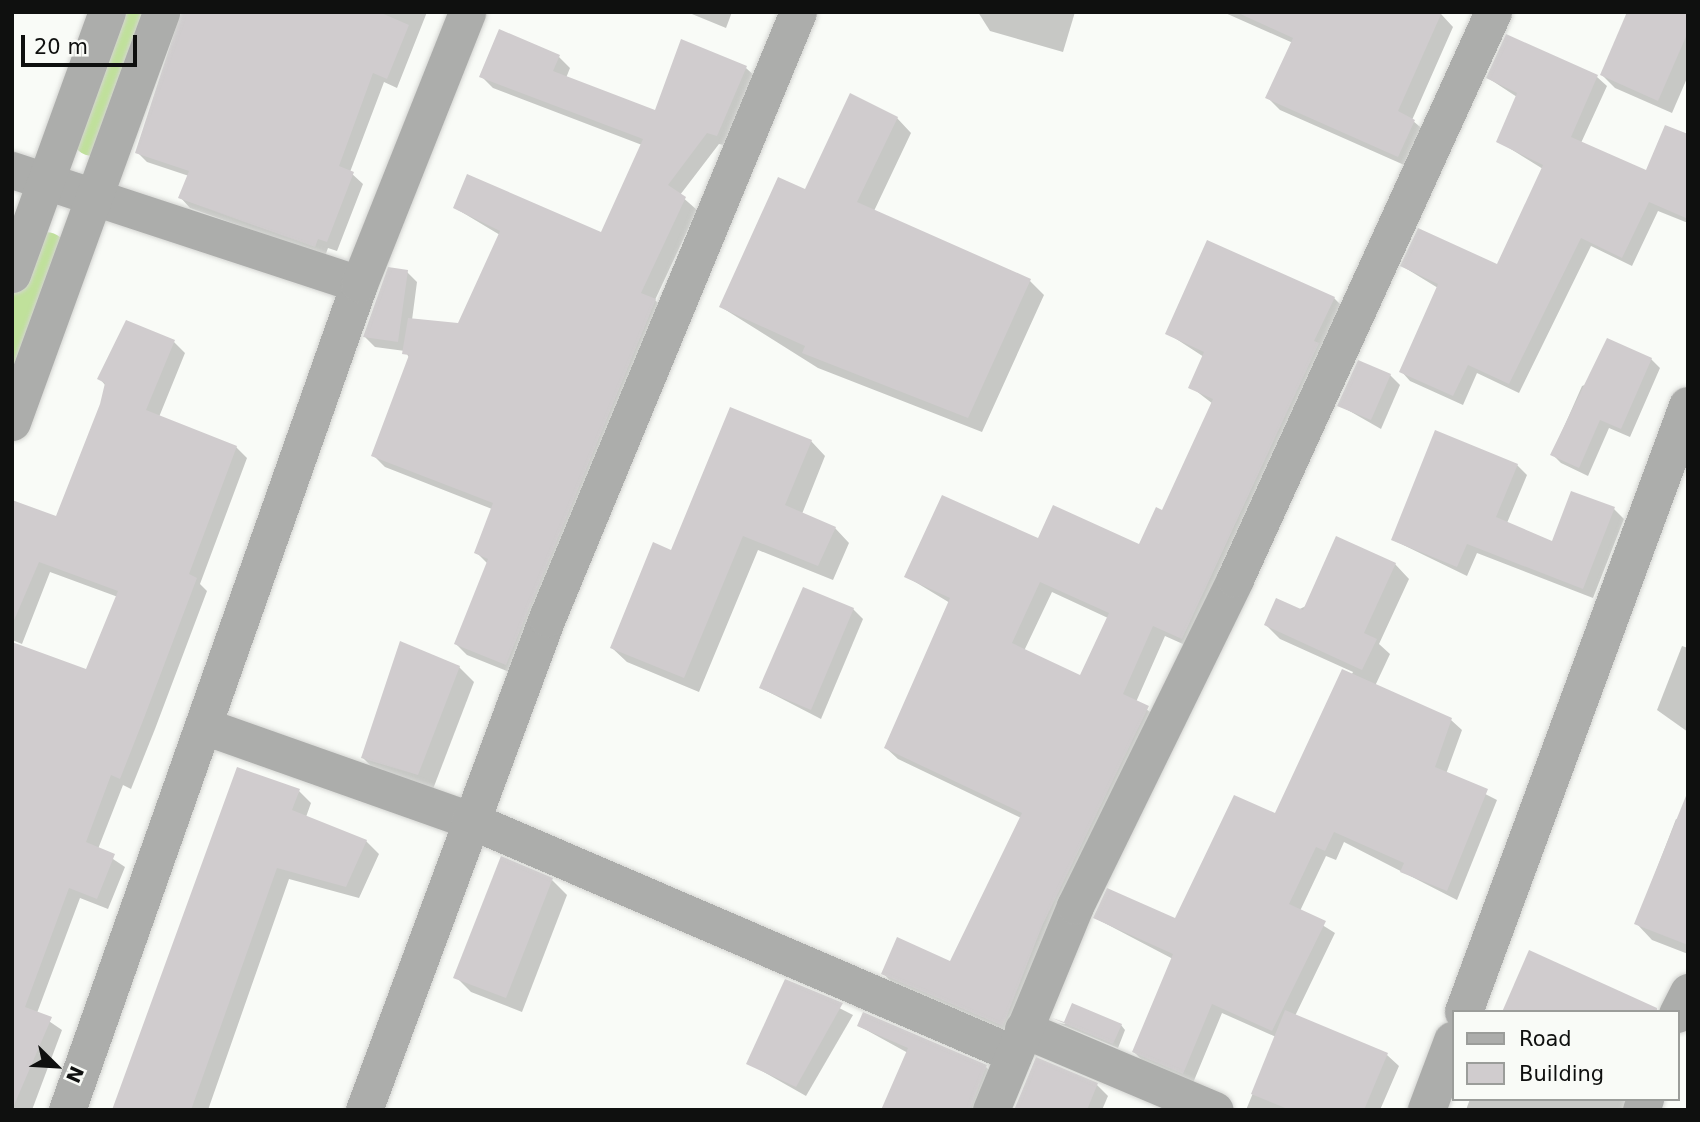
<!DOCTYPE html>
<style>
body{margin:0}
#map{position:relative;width:1700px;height:1122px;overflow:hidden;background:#f9fbf7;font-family:"DejaVu Sans",sans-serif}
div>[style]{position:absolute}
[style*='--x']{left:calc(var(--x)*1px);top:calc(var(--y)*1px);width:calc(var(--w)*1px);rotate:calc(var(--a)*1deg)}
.shadow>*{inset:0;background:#0003}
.canal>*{height:40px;margin:-20px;padding:0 20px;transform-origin:20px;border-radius:20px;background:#c0e19b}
.building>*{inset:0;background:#d0ccce}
.roads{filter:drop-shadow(0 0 2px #d4d5d2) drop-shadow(0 0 2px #d4d5d2)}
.minor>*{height:37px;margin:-18.5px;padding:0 18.5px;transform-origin:18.5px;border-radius:18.5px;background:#acadab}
.tertiary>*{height:38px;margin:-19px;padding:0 19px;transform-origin:19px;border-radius:19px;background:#acadab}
span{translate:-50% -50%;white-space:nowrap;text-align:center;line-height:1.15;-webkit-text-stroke:5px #f9fbf7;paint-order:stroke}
.frame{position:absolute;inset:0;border:14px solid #0f100f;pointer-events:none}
.legend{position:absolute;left:1452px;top:1010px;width:228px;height:91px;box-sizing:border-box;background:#f9fbf7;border:2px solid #9b9d9a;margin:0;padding:9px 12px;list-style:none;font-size:21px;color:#0f100f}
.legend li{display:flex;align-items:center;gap:14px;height:35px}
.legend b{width:35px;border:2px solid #9b9d9a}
.north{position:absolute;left:21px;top:1031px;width:70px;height:70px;-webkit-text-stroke:5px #f9fbf7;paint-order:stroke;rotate:114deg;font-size:19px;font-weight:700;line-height:28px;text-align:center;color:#0f100f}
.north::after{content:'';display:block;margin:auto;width:24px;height:32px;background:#0f100f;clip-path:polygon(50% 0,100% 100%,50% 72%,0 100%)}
.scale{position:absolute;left:21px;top:35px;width:116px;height:32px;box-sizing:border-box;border:4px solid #0f100f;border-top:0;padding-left:9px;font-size:21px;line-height:24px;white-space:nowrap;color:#0f100f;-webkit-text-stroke:5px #f9fbf7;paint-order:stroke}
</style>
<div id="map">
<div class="shadow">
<i style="clip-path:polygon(192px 12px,427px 12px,397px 88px,384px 82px,350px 172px,363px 184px,337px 251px,328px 248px,325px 256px,190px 208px,180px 197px,189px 176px,147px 162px,137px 152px)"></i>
<i style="clip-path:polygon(687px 12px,732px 12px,726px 28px)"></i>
<i style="clip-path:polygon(978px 12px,1075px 12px,1063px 52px,990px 31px)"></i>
<i style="clip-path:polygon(1223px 12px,1441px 14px,1453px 27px,1412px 120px,1427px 133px,1411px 168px,1280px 110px,1268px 98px,1293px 43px)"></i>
<i style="clip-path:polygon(1688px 12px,1688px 76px,1672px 113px,1615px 88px,1602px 75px)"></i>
<i style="clip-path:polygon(559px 57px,570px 68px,566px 78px,656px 113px,746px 68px,758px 79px,728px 146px,719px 144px,680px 195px,697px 210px,655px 300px,667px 312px,517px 675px,467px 655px,456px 644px,488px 564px,476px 552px,492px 509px,385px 467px,373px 455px,410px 359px,405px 351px,375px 347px,365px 337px,407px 272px,417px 282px,412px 320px,459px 325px,500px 235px,455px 208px,602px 235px,642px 145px,493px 88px,481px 76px)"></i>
<i style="clip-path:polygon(1597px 77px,1607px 86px,1581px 143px,1647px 172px,1688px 136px,1688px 223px,1658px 211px,1632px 266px,1591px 246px,1519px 393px,1477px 373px,1463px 405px,1410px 381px,1401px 371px,1438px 288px,1402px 266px,1498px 267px,1543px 169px,1498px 141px,1517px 97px,1488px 78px)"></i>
<i style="clip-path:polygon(897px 118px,911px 133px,874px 211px,1030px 281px,1044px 295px,982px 432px,818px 368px,721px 307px,805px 191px)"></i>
<i style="clip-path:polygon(evenodd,1334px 298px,1345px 309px,1194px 649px,1165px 636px,1136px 702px,1160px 719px,1014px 1037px,894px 985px,883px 973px,950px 964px,1021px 818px,898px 759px,886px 748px,950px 603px,907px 577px,1039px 541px,1140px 547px,1163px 512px,1213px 404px,1191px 387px,1204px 357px,1167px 333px,1334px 298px,1052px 592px,1108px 618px,1081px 677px,1024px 651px,1052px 592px)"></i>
<i style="clip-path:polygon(174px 342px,185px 353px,159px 417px,236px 447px,247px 458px,200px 584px,207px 591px,155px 729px,131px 789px,123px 785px,98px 849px,125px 867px,108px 909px,80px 898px,37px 1013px,62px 1030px,32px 1110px,12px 1110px,12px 648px,86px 671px,118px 597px,50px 572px,22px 644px,12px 640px,12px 505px,57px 518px,102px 405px,106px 386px,99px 378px)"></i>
<i style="clip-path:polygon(1651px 359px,1660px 368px,1630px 437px,1609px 428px,1588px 476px,1561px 463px,1552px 454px,1582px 386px)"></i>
<i style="clip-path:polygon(1390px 375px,1400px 385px,1381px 429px,1339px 405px)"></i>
<i style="clip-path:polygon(811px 441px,825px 456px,802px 514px,835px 528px,849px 543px,833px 580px,758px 550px,699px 692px,627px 662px,612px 648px,672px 552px)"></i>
<i style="clip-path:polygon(1517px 465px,1527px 475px,1507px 523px,1553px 543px,1614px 509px,1624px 519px,1593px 598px,1477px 553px,1467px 576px,1393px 540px)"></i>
<i style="clip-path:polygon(1395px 564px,1409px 579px,1379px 644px,1390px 654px,1375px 686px,1451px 720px,1462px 730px,1446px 774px,1497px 800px,1457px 900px,1344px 842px,1336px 860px,1326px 856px,1300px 911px,1335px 933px,1295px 1016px,1387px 1055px,1399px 1066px,1380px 1110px,1246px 1110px,1276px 1037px,1222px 1013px,1193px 1083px,1144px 1062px,1134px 1052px,1173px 959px,1095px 918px,1176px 920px,1276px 815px,1353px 672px,1280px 639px,1266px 625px)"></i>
<i style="clip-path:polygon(853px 609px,863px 619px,821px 719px,761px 688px)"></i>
<i style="clip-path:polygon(1682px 646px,1688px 648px,1688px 732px,1657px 710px)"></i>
<i style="clip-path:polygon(459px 667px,474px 682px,433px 789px,378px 773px,363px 758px)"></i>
<i style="clip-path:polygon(299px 791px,311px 803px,306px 817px,366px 841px,379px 854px,359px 898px,289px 879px,208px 1110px,114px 1110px)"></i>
<i style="clip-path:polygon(1676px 819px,1688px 823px,1688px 954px,1652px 940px,1636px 923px)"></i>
<i style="clip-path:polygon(552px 880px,567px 895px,522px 1012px,471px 992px,456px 977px)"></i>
<i style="clip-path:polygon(786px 981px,853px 1015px,806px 1096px,748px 1063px)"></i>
<i style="clip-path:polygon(1073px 1005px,1121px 1025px,1125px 1030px,1118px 1048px,1058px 1023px,1065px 1024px)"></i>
<i style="clip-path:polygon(859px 1026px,986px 1067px,997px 1078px,986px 1110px,883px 1110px,908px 1053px)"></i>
<i style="clip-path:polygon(1097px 1085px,1108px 1096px,1102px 1110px,1016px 1110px)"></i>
<i style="clip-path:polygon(1470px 1099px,1645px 1099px,1640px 1110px,1466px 1110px)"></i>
</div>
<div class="canal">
<i style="--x:92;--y:136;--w:132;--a:-70.5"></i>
<i style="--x:12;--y:346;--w:100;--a:-69.6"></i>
</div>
<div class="building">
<i style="clip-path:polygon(181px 12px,379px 12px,409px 25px,387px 79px,373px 73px,339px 166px,354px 172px,327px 242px,318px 239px,315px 247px,178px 198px,189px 171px,135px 153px)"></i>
<i style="clip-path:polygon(1236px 12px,1442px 12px,1398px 111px,1415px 120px,1398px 157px,1265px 98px,1293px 38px)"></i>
<i style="clip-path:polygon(1627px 12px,1688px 12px,1688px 32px,1658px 101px,1600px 75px)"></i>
<i style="clip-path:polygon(499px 29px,560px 55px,553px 71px,655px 110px,681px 39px,747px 66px,717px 136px,707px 133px,668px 185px,686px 197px,641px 293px,656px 299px,506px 665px,454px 644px,488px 559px,474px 553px,493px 503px,371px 456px,409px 355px,402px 354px,408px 318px,458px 323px,500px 231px,453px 208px,467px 174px,601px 232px,643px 139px,479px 77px)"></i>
<i style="clip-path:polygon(1506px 34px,1598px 75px,1571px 137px,1646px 170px,1665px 125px,1688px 134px,1688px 219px,1649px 202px,1622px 258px,1581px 238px,1509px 384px,1468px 365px,1453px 396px,1399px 372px,1438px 284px,1400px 266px,1418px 228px,1497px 264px,1543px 165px,1496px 142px,1517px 93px,1486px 78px)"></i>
<i style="clip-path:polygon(850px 93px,898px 117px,857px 202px,1031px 279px,968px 418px,802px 353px,805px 346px,719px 307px,778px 177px,805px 189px)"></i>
<i style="clip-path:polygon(evenodd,1207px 240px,1335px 297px,1314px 341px,1319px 343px,1182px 639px,1153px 626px,1123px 694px,1149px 706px,1042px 926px,1003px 1026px,881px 974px,897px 937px,950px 961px,1022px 813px,884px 748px,950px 598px,904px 577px,942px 495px,1038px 538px,1053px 505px,1139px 544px,1156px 507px,1162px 510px,1213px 399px,1188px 388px,1204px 352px,1165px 334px,1207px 240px,1040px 582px,1109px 613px,1080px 675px,1012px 643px,1040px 582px)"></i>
<i style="clip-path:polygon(388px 267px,408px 270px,398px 342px,363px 337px)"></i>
<i style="clip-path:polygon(126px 320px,175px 340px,146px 410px,237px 446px,189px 574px,197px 578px,144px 718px,120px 779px,111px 775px,86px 842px,115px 854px,97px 899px,69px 888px,25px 1007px,52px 1017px,12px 1110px,12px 642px,86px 669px,118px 591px,39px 562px,12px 625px,12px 500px,56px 516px,100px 404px,105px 383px,97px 379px)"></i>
<i style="clip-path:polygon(1607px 338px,1652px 358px,1621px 429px,1600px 420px,1579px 468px,1550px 455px)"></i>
<i style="clip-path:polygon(1358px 360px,1391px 374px,1371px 420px,1337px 406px)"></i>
<i style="clip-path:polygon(730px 407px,812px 440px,785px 505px,836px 527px,818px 566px,743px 536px,684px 678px,610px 648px,653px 542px,671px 550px)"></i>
<i style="clip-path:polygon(1435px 430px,1518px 464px,1496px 517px,1552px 541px,1571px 491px,1615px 507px,1583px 589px,1467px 544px,1457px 567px,1391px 540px)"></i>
<i style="clip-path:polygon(1336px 536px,1396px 563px,1364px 633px,1377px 639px,1362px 670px,1264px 625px,1276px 598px,1303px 610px)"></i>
<i style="clip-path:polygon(803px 587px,854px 608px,811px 710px,759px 688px)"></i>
<i style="clip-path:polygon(400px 641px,460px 666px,418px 775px,361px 758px)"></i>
<i style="clip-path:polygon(1342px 669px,1452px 718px,1435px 767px,1488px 789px,1447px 891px,1400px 872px,1404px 863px,1334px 832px,1325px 851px,1316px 847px,1289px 904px,1326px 921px,1272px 1031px,1212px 1004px,1183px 1074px,1132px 1052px,1173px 954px,1093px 918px,1107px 888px,1175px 918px,1234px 795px,1275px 813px)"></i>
<i style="clip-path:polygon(237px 767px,300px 789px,292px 810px,367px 840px,346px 887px,277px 868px,191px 1110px,112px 1110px)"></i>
<i style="clip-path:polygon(1688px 791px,1688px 945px,1634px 924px)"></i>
<i style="clip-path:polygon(501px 856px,553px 878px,506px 998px,453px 978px)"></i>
<i style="clip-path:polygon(1529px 950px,1657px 1008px,1657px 1012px,1502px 1012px)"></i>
<i style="clip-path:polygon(785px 979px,843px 1003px,796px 1087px,746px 1064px)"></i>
<i style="clip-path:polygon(1072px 1003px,1122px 1024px,1113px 1044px,1052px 1018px,1064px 1022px)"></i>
<i style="clip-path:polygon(1285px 1010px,1388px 1053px,1364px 1110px,1290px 1110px,1251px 1094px)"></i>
<i style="clip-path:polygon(863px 1012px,987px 1065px,970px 1110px,881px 1110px,908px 1048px,857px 1026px)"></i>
<i style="clip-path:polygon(1036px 1057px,1098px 1083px,1087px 1110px,1014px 1110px)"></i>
</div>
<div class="roads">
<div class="minor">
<i style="--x:12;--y:170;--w:365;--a:18.2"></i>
<i style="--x:12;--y:274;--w:279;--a:-70.1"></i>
<i style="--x:12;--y:422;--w:436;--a:-70"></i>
<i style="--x:204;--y:726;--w:282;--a:19.5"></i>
<i style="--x:470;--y:820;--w:592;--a:23.27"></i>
<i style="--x:1677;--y:1014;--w:25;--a:-63"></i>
<i style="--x:1023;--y:1029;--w:208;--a:22.9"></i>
<i style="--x:67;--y:1110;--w:876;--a:-70.53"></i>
<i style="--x:359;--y:284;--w:293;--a:-68.3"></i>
<i style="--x:364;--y:1110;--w:525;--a:-69.6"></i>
<i style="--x:547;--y:618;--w:656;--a:-67.5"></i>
<i style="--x:991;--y:1110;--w:221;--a:-67.6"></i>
<i style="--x:1075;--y:906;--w:364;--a:-63.9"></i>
<i style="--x:1235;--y:579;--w:623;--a:-65.53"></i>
<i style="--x:1641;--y:1110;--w:12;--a:-70"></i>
</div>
<div class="tertiary">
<i style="--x:1464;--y:1012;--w:646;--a:-69.71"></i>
<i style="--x:1427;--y:1110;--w:74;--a:-69.4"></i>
</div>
</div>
<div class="frame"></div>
<ul class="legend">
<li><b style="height:9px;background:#acadab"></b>Road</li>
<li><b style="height:19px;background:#d0ccce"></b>Building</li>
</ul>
<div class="north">N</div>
<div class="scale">20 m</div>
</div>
